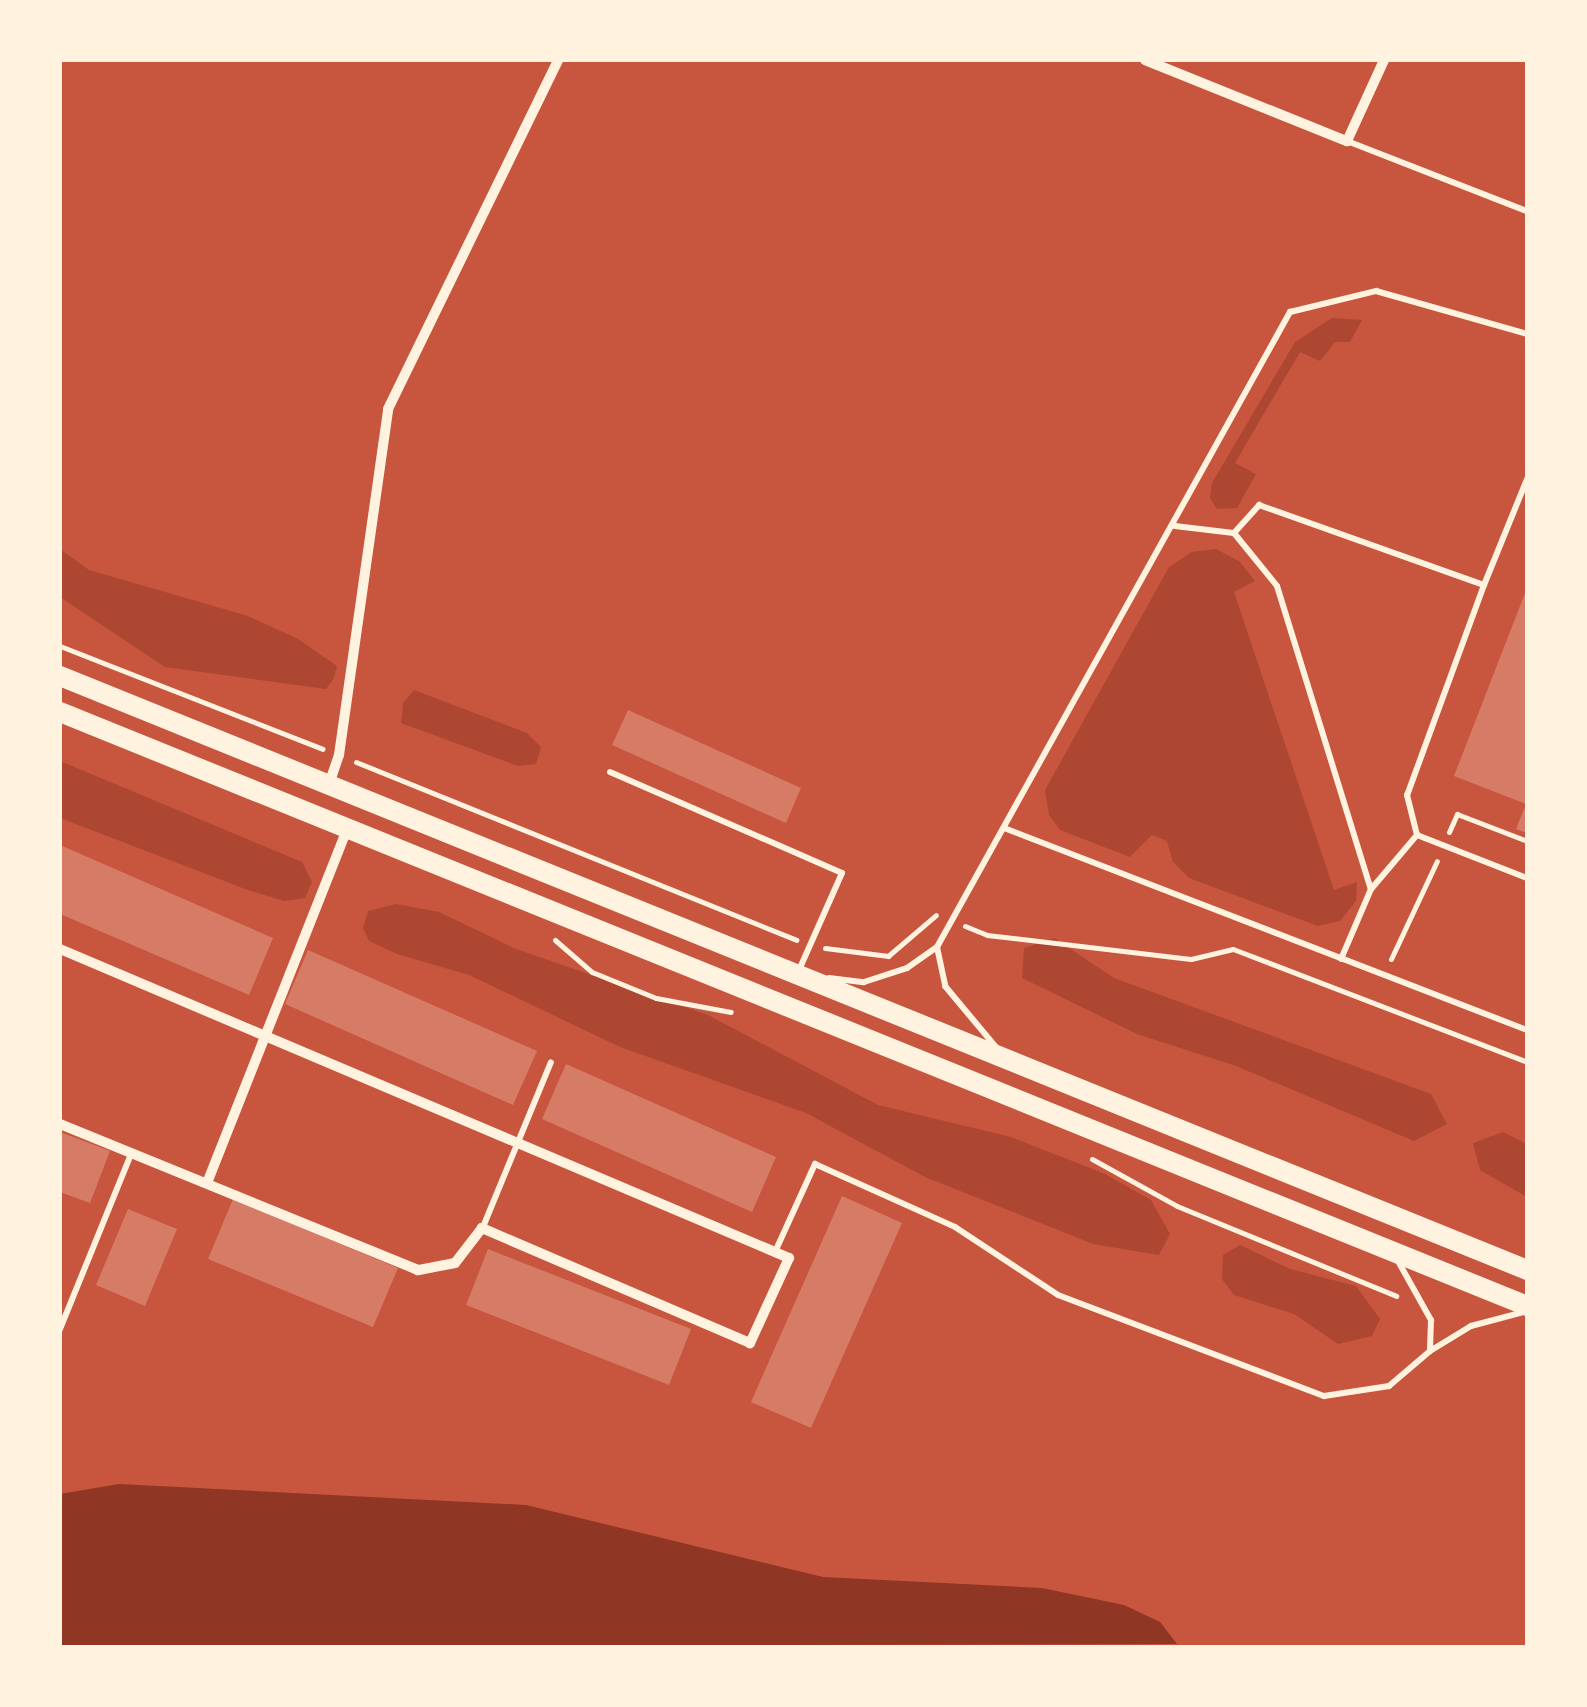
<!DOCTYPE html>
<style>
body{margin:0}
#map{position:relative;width:1587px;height:1707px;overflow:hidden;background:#c8553d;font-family:"Sofia Sans Condensed",sans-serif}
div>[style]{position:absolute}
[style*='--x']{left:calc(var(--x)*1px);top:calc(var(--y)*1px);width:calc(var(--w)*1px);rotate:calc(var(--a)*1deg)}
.green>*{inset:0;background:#ae4732}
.water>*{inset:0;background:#8f3625}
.building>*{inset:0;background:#d67c66}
.path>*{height:5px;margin:-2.5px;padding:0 2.5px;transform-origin:2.5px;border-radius:2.5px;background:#fff3e0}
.service>*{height:6px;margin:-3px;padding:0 3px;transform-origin:3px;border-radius:3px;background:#fff3e0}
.minor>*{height:10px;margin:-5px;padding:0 5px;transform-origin:5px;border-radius:5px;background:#fff3e0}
.primary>*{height:20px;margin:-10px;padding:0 10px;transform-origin:10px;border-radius:10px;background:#fff3e0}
span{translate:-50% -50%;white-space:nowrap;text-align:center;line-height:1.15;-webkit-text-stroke:8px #fff3e0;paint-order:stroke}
.frame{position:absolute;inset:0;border:62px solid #fff3e0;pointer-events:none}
</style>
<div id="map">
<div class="green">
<i style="clip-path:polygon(1332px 318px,1362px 320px,1350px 342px,1335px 342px,1320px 361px,1300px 352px,1235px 463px,1256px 474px,1237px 508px,1217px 509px,1210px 498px,1212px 483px,1295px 342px)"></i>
<i style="clip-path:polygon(60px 549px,89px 570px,248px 616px,298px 639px,337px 666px,334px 678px,326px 689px,165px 667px,60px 597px)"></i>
<i style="clip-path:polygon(1216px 549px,1239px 561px,1255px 581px,1234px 592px,1334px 890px,1357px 882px,1356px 901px,1340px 921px,1318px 926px,1189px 878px,1173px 862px,1167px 841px,1152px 835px,1130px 857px,1060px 830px,1049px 815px,1045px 790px,1169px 567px,1192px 552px)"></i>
<i style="clip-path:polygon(414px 690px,527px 733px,541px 747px,536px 764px,518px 766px,401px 723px,403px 703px)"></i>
<i style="clip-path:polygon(60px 761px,302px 862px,312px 882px,305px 898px,284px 901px,248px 890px,60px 818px)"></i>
<i style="clip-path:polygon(396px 904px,439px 912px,516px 949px,708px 1015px,878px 1105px,1011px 1137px,1105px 1174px,1151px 1200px,1170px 1234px,1159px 1255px,1093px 1244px,925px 1177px,806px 1113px,620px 1047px,469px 975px,397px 954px,369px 941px,363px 928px,368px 911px)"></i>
<i style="clip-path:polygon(1054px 938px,1114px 978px,1431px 1094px,1447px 1124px,1414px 1141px,1236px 1066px,1137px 1034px,1022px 978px,1024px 948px)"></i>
<i style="clip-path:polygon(1503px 1132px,1527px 1144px,1527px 1197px,1480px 1170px,1473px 1143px)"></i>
<i style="clip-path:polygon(1240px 1245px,1290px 1269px,1356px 1286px,1380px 1319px,1372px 1336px,1338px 1344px,1294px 1314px,1234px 1295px,1222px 1279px,1223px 1255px)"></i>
</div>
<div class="water">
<i style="clip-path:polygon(119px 1484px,526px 1505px,823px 1577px,1042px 1588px,1124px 1605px,1160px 1622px,1177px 1644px,60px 1647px,60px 1494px)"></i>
</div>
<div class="building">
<i style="clip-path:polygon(1527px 588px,1527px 833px,1516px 829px,1526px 804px,1454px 776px)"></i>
<i style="clip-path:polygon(628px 710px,801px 788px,786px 823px,612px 745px)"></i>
<i style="clip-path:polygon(60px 845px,273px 938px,249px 995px,60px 914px)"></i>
<i style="clip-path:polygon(308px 950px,537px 1051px,513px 1105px,285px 1004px)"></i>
<i style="clip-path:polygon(566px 1064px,776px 1157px,752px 1212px,542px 1119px)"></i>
<i style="clip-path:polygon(60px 1132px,110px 1151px,90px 1203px,60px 1192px)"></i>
<i style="clip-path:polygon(842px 1196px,902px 1223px,811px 1428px,751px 1402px)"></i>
<i style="clip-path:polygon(233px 1199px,398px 1268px,373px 1327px,208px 1259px)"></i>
<i style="clip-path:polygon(128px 1209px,177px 1229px,145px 1306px,96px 1285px)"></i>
<i style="clip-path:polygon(488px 1249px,691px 1329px,669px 1385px,466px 1305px)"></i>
</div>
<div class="path">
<i style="--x:60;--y:646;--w:282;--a:21.4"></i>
<i style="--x:356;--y:762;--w:475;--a:22"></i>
<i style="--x:1449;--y:832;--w:20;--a:-66"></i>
<i style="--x:1457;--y:814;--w:75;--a:21.1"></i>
<i style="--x:965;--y:926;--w:24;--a:22"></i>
<i style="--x:987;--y:935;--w:205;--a:6.7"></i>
<i style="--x:1191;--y:959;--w:43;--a:-13.4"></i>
<i style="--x:1233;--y:949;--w:315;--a:21"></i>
<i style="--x:555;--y:940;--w:49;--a:40.9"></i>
<i style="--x:592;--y:972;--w:69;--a:22.1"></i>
<i style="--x:656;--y:998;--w:76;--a:10.6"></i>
<i style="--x:825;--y:948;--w:64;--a:7.2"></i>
<i style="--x:888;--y:956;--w:63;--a:-40.5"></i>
<i style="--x:1391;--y:959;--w:108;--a:-64.9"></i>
<i style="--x:1092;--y:1159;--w:97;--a:28.9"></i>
<i style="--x:1177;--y:1206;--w:237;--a:22.3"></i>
</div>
<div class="service">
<i style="--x:1347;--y:141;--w:193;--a:21.3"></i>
<i style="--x:1175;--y:526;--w:59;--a:6.8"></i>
<i style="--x:1234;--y:533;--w:38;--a:-48"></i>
<i style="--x:1259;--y:505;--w:239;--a:19.6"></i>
<i style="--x:1484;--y:585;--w:224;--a:110.1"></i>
<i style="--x:1407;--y:795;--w:41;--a:76"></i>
<i style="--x:1417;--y:835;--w:118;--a:21.4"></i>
<i style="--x:1234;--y:533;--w:68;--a:50.9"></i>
<i style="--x:1277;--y:586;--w:317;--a:72.8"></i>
<i style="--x:1371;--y:889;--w:76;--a:113.2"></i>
<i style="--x:1484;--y:585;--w:114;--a:-67.9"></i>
<i style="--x:610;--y:772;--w:253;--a:23.5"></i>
<i style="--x:842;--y:873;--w:106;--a:113.9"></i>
<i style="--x:1004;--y:828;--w:561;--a:21.12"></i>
<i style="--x:1372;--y:888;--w:70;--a:-49.7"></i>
<i style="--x:937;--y:947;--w:40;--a:78"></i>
<i style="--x:945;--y:986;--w:78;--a:50.2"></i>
<i style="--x:829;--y:978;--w:35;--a:7"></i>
<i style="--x:864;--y:982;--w:45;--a:-18"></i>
<i style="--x:907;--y:968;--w:37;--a:-35"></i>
<i style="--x:937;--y:947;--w:727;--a:-60.93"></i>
<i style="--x:1290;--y:312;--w:89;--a:-13.7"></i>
<i style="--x:1376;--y:291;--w:157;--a:15.9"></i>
<i style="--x:483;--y:1227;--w:178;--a:-67.6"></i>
<i style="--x:775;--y:1252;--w:97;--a:-65.6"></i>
<i style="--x:815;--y:1164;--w:154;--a:24.2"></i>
<i style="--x:955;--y:1227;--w:123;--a:33.4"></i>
<i style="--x:1058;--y:1295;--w:285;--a:20.8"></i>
<i style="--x:1324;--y:1396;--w:66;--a:-8.7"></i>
<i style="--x:1389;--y:1386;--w:54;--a:-40.5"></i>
<i style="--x:1398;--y:1261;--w:68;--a:60.8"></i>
<i style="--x:1431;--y:1320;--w:31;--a:92"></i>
<i style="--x:1430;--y:1351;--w:48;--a:-31.4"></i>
<i style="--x:1471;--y:1326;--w:55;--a:-14.8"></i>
<i style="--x:60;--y:1329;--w:189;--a:-67.9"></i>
</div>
<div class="minor">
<i style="--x:1145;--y:60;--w:218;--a:21.9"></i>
<i style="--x:1347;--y:141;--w:89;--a:-65.4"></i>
<i style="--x:329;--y:784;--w:31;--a:-71"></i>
<i style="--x:339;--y:755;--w:349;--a:-81.9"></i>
<i style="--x:388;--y:409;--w:388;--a:-64"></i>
<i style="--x:60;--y:949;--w:792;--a:22.97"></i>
<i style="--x:789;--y:1258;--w:94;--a:114.6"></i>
<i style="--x:750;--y:1343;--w:292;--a:-156.8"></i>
<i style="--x:482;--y:1228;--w:44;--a:127.6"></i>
<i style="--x:455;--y:1263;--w:38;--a:169"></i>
<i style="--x:418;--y:1270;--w:387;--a:-157.8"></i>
<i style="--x:207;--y:1183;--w:381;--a:-68.4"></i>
</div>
<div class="primary">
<i style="--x:60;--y:676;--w:1583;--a:22.04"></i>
<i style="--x:60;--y:712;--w:1583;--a:22.04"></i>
</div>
<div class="frame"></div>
</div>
